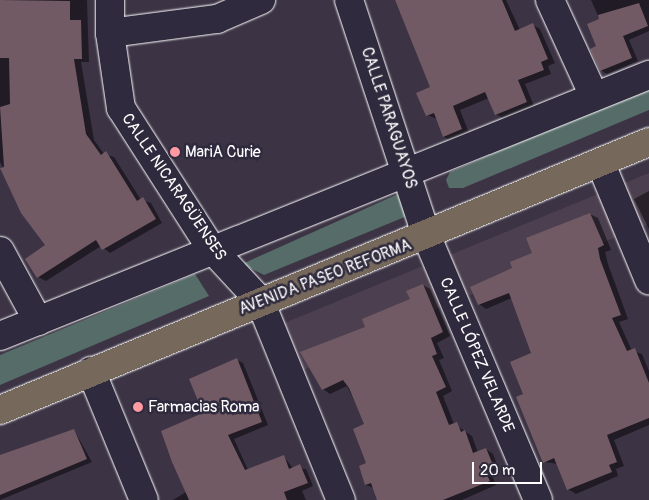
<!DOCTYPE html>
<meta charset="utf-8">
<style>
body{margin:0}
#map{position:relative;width:649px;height:500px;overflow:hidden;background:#3c3445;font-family:Pangolin,sans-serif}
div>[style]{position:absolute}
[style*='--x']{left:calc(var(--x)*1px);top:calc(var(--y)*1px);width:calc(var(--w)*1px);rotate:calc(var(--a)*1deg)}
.built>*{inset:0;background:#4c3f4f}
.green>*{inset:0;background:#566c68}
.shadow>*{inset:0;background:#0007}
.building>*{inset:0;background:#725a65}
.roads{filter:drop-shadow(0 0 1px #fff) drop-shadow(0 0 1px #fff)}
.minor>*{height:28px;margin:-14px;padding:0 14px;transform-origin:14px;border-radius:14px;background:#2f2a3d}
.major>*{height:28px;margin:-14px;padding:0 14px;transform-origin:14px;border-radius:14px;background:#76695c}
.dots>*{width:14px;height:14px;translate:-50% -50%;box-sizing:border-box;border:2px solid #2f2a3d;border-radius:50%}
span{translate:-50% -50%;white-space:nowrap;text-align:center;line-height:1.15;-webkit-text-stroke:5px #2f2a3d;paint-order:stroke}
.street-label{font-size:16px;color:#fff}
.poi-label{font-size:16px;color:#fff}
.left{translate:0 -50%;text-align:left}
.scale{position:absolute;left:472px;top:462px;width:70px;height:22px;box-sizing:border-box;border:2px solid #fff;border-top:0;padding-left:6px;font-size:15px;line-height:18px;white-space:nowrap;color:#fff;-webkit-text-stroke:4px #2f2a3d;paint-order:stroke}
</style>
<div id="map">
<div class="built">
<i style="clip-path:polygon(649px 173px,649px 224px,449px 303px,282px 380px,265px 331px)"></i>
</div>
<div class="green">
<i style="clip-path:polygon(649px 87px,649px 110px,463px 188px,449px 188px,446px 180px,450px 172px)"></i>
<i style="clip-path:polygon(407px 190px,407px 216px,264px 275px,242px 264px)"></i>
<i style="clip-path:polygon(195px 274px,209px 296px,0 385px,0 355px)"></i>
</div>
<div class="shadow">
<i style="clip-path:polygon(0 0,87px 0,89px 62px,81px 62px,94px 140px,104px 154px,114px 157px,141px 200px,151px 203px,162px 223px,110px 253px,101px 246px,46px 281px,38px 277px,47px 246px,0 162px)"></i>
<i style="clip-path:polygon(395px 0,506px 0,520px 30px,533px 25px,540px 29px,555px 63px,548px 66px,551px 74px,525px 84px,534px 106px,504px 119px,496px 114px,489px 98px,460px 110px,469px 133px,451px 141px,444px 137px,437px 119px,427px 115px,432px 88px)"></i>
<i style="clip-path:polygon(591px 0,649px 0,649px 31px,629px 40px,638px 61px,607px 74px,601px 70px,600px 20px)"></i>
<i style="clip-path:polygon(649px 191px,649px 229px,634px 199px)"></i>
<i style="clip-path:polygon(590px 214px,598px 218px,611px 250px,605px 252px,608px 264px,628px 319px,619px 322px,632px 351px,642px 354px,649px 371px,649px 425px,614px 440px,624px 466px,616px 469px,618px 476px,576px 494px,568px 489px,558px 464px,544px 462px,525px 395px,532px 354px,512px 298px,486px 309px,479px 304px,514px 269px)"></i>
<i style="clip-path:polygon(423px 285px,430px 289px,450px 336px,437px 343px,444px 358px,439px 360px,452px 391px,443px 396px,454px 424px,472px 436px,478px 453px,486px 449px,493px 454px,499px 469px,491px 473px,496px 485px,462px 500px,379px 500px,374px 488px,366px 485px,366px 425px,347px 386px,330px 394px,323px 389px,367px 328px,411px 300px)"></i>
<i style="clip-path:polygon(237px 360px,243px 363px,268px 425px,234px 439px,248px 470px,283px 456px,293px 468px,306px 469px,313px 486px,302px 491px,306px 500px,173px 500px,186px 492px,205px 413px)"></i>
<i style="clip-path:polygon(74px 430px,92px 462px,0 500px,0 458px)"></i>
</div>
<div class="building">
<i style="clip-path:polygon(0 0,70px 1px,70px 20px,81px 20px,82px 59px,74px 59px,86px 134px,101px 155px,106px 151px,137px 201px,143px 197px,156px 219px,102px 250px,96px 240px,37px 278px,25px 259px,45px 245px,21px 213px,0 168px,4px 167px,0 107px,10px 104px,9px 58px,0 58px)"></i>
<i style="clip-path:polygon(395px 0,502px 0,515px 31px,533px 23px,548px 59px,541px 62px,544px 70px,518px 80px,527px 102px,495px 115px,485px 92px,453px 106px,462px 129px,443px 137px,434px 113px,426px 116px,416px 93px,430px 87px)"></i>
<i style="clip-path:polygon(639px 3px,648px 26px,623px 36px,632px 58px,600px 71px,590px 49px,596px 46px,587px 24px,599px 19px,598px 15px)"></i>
<i style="clip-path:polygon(590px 213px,604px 245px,598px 248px,600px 259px,621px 315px,612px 318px,627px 351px,635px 348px,649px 383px,649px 418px,607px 435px,617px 462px,609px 465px,612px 472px,567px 490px,554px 458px,543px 463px,516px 397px,523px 394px,510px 362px,531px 353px,509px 293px,478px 305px,470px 287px,512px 268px,510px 262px,532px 253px,526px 238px)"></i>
<i style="clip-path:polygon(423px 284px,443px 332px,431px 338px,437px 354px,432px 356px,446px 387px,436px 392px,449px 425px,457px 422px,461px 432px,465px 430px,473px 453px,486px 448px,493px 465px,484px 469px,490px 481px,443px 500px,377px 500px,371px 483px,365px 485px,359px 466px,366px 463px,353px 429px,364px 424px,349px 388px,343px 380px,322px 390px,300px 352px,365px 327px,362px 319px,410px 299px,406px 291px)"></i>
<i style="clip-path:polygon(237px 358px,262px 422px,228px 435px,245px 470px,284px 455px,289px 469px,300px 464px,308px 483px,284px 492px,287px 500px,189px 500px,172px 462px,161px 431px,203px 413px,189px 379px)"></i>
<i style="clip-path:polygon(74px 429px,87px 459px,0 495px,0 455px)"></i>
</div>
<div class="roads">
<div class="minor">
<i style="--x:110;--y:0;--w:33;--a:90"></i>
<i style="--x:110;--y:33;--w:76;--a:81.7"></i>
<i style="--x:121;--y:108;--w:166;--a:57.3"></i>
<i style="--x:211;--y:248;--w:72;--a:47.2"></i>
<i style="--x:260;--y:301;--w:215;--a:67.9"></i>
<i style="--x:349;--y:0;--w:250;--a:71.8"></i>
<i style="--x:427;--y:237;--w:285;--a:67.1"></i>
<i style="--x:550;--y:0;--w:106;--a:65.4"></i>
<i style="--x:110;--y:33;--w:108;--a:-7.5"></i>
<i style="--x:217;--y:19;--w:48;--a:-23.4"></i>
<i style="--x:601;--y:164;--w:126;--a:67.5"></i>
<i style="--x:0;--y:251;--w:80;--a:61.5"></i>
<i style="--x:0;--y:336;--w:700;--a:-21.91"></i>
<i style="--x:91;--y:371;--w:139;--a:67.7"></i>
</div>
<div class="major">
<i style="--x:0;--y:410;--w:702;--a:-22.44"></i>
</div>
</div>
<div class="dots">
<i style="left:175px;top:152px;background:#ff9aa2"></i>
<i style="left:138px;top:407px;background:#ff9aa2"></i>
</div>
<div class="street-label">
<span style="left:389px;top:118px;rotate:72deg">CALLE PARAGUAYOS</span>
<span style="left:174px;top:187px;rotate:56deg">CALLE NICARAGÜENSES</span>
<span style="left:325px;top:277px;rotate:-21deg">AVENIDA PASEO REFORMA</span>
<span style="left:477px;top:355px;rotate:67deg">CALLE LÓPEZ VELARDE</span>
</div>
<div class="poi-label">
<span class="left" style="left:185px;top:152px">MariA Curie</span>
<span class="left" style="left:148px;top:407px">Farmacias Roma</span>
</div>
<div class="scale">20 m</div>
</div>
